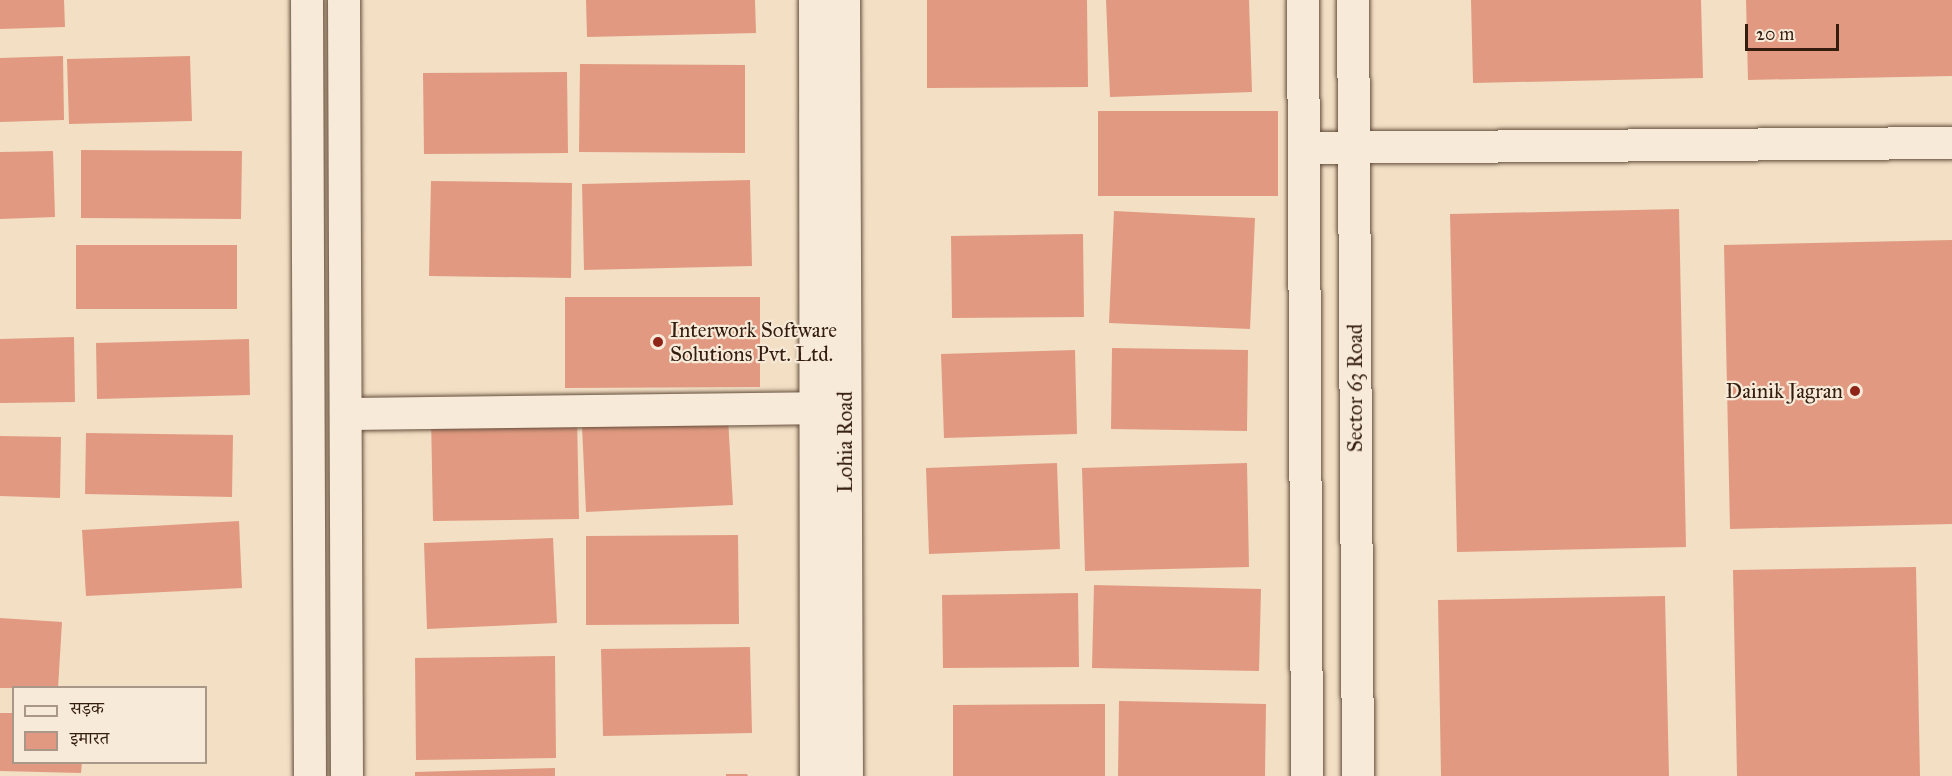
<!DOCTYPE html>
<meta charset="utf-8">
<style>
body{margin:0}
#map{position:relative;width:1952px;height:776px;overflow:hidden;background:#f2dfc4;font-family:"IM FELL Great Primer","Noto Serif Devanagari",serif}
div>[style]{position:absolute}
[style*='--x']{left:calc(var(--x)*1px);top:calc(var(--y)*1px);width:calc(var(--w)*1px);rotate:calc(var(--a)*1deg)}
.building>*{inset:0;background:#e19a81}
.roads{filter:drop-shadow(0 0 2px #644e3c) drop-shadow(0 0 2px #644e3c)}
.minor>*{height:32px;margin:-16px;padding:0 16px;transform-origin:16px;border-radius:16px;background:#f7ead9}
.dots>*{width:16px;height:16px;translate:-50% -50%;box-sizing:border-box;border:3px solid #f7ead9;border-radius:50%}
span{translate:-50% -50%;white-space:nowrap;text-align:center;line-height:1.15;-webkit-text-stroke:4.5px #f7ead9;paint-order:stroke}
.poi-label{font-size:21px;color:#341d0f}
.left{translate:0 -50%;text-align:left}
.right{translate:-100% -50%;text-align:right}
.street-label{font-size:21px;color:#341d0f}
.legend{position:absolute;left:12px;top:686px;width:195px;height:78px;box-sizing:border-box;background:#f7ead9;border:2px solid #a99888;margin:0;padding:8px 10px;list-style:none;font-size:18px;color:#341d0f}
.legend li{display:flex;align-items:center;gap:12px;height:30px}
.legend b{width:30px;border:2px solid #a99888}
.scale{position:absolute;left:1745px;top:24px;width:94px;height:27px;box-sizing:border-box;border:3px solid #341d0f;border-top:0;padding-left:8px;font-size:18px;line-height:21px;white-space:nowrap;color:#341d0f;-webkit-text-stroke:4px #f7ead9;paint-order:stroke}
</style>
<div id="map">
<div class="building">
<i style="clip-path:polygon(0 0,64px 0,65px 27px,0 29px)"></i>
<i style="clip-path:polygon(586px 0,755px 0,756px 33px,587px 37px)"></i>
<i style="clip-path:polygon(927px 0,1087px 0,1088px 87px,927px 88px)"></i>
<i style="clip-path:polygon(1106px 0,1249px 0,1252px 92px,1110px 97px)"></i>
<i style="clip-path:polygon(1471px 0,1701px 0,1703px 78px,1473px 83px)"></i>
<i style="clip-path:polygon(1746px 0,1952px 0,1952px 76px,1748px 80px)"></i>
<i style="clip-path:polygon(63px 56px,64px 120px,0 122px,0 58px)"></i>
<i style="clip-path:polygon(190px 56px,192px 121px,69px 124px,67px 59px)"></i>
<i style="clip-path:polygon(580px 64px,745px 65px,745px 153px,579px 152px)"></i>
<i style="clip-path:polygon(567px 72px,568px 153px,424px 154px,423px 73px)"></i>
<i style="clip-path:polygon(1098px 111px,1278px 111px,1278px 196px,1098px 196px)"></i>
<i style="clip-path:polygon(81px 150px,242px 151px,241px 219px,81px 218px)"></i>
<i style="clip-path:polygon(53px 151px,55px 217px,0 219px,0 152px)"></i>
<i style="clip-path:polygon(750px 180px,752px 266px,584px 270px,582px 184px)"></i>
<i style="clip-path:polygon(431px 181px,572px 183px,571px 278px,429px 276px)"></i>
<i style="clip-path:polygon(1679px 209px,1686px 547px,1457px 552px,1450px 214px)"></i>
<i style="clip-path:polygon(1114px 211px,1255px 218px,1250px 329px,1109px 323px)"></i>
<i style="clip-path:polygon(1083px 234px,1084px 317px,952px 318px,951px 236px)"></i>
<i style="clip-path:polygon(1952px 240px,1952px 524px,1730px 529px,1724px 245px)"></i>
<i style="clip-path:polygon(76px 245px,237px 245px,237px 309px,76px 309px)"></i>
<i style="clip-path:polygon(565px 297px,760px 297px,760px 387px,565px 388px)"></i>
<i style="clip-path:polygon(74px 337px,75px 402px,0 403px,0 339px)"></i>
<i style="clip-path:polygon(249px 339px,250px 395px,97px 399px,96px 343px)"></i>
<i style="clip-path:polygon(1112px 348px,1248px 350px,1247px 431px,1111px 429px)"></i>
<i style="clip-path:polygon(1075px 350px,1077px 434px,944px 438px,941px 354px)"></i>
<i style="clip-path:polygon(577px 415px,579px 519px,433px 521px,431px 417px)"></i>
<i style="clip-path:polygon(728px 418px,733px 505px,586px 512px,582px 426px)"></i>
<i style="clip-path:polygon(86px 433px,233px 435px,232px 497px,85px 494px)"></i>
<i style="clip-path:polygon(0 436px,61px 437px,60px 498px,0 496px)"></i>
<i style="clip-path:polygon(1057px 463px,1060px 549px,929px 554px,926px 468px)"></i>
<i style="clip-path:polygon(1247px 463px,1249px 567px,1085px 571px,1082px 468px)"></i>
<i style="clip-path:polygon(239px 521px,242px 588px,86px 596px,82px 530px)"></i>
<i style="clip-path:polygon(738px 535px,739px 624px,586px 625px,586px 536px)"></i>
<i style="clip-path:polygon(553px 538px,557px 623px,427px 629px,424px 543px)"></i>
<i style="clip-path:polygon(1916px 567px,1920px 776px,1737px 776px,1733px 570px)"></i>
<i style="clip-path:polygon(1094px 585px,1261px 589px,1259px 671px,1092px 668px)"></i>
<i style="clip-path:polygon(1078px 593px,1079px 667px,943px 668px,942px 595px)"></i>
<i style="clip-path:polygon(1665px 596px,1669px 776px,1441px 776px,1438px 600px)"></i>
<i style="clip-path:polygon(0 618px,62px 622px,58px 688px,0 688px)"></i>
<i style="clip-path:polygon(750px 647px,752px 733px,603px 736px,601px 649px)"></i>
<i style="clip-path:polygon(555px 656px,556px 758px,416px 760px,415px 658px)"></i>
<i style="clip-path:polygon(1119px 701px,1266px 704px,1265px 776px,1118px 776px)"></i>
<i style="clip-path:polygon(1105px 704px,1105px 776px,953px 776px,953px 705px)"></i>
<i style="clip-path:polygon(0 713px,14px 713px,14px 762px,82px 762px,81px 773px,0 771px)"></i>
<i style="clip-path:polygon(555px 768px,555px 776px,415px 776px,415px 772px)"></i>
<i style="clip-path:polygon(726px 774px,747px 774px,748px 776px,726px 776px)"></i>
</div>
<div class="roads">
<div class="minor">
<i style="--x:307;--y:0;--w:776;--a:89.78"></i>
<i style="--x:344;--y:0;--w:776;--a:89.78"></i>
<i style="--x:815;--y:0;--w:776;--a:89.93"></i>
<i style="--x:844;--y:0;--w:776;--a:89.78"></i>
<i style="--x:1303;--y:0;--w:776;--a:89.7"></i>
<i style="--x:1353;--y:0;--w:776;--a:89.63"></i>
<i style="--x:1304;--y:148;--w:648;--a:-0.44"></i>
<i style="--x:346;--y:414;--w:470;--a:-0.7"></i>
</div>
</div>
<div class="dots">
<i style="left:658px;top:342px;background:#8f2418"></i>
<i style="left:1855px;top:391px;background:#8f2418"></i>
</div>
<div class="poi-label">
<span class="left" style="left:670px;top:342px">Interwork Software<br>Solutions Pvt. Ltd.</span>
<span class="right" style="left:1843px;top:391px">Dainik Jagran</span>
</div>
<div class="street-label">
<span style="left:1355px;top:388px;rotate:-90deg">Sector 63 Road</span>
<span style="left:845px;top:442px;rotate:-90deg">Lohia Road</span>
</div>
<ul class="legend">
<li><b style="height:8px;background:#f7ead9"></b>सड़क</li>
<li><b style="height:16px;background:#e19a81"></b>इमारत</li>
</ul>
<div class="scale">20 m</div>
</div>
